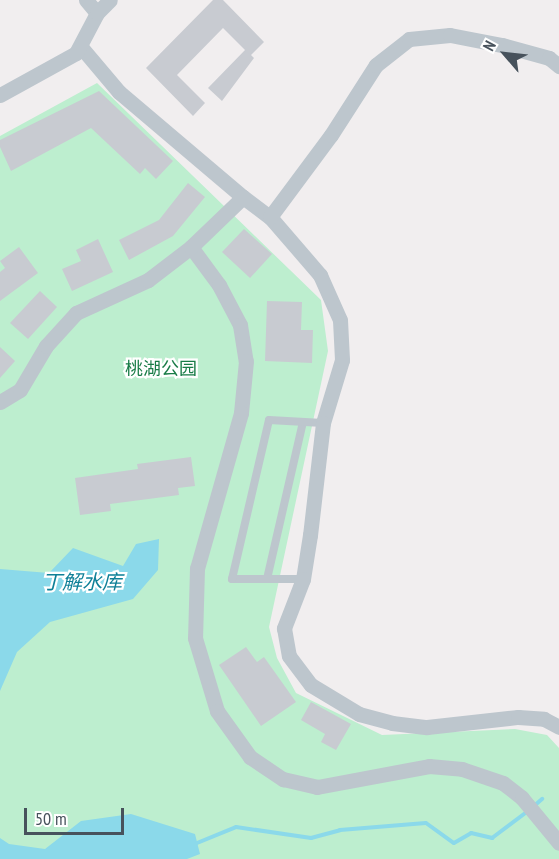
<!DOCTYPE html>
<meta charset="utf-8">
<style>
body{margin:0}
#map{position:relative;width:559px;height:859px;overflow:hidden;background:#f1eeef;font-family:"PT Sans Narrow","Noto Sans SC",sans-serif}
div>[style]{position:absolute}
[style*='--x']{left:calc(var(--x)*1px);top:calc(var(--y)*1px);width:calc(var(--w)*1px);rotate:calc(var(--a)*1deg)}
.green>*{inset:0;background:#bdeecf}
.water>*{inset:0;background:#8bd9ea}
.stream>*{height:4px;margin:-2px;padding:0 2px;transform-origin:2px;border-radius:2px;background:#8bd9ea}
.building>*{inset:0;background:#c8cbd1}
.lane>*{height:8px;margin:-4px;padding:0 4px;transform-origin:4px;border-radius:4px;background:#bdc6cd}
.street>*{height:15px;margin:-7.5px;padding:0 7.5px;transform-origin:7.5px;border-radius:7.5px;background:#bdc6cd}
span{translate:-50% -50%;white-space:nowrap;text-align:center;line-height:1.15;-webkit-text-stroke:4.5px #fff;paint-order:stroke}
.park-label{font-size:18px;color:#197c47}
.water-label{font-size:20px;color:#0f8098;font-style:italic}
.north{position:absolute;left:475px;top:24px;width:60px;height:60px;-webkit-text-stroke:4px #fff;paint-order:stroke;rotate:298deg;font-size:16px;font-weight:700;line-height:24px;text-align:center;color:#47525c}
.north::after{content:'';display:block;margin:auto;width:21px;height:27px;background:#47525c;clip-path:polygon(50% 0,100% 100%,50% 72%,0 100%)}
.scale{position:absolute;left:24px;top:808px;width:100px;height:27px;box-sizing:border-box;border:3px solid #47525c;border-top:0;padding-left:8px;font-size:18px;line-height:21px;white-space:nowrap;color:#47525c;-webkit-text-stroke:4px #fff;paint-order:stroke}
</style>
<div id="map">
<div class="green">
<i style="clip-path:polygon(97px 83px,321px 300px,328px 351px,269px 627px,277px 658px,296px 693px,382px 735px,515px 729px,547px 735px,559px 748px,559px 859px,0 859px,0 136px)"></i>
</div>
<div class="water">
<i style="clip-path:polygon(159px 539px,158px 570px,133px 599px,50px 622px,17px 652px,0 691px,0 569px,49px 573px,73px 548px,123px 566px,136px 544px)"></i>
<i style="clip-path:polygon(131px 814px,195px 834px,200px 854px,187px 859px,0 859px,0 838px,9px 844px,45px 849px,81px 821px)"></i>
</div>
<div class="stream">
<i style="--x:534;--y:806;--w:11;--a:-41"></i>
<i style="--x:197;--y:843;--w:42;--a:-22.3"></i>
<i style="--x:236;--y:827;--w:76;--a:8.3"></i>
<i style="--x:311;--y:838;--w:30;--a:-15"></i>
<i style="--x:340;--y:830;--w:86;--a:-4.7"></i>
<i style="--x:426;--y:823;--w:34;--a:36"></i>
<i style="--x:454;--y:843;--w:20;--a:-30"></i>
<i style="--x:471;--y:833;--w:22;--a:13"></i>
<i style="--x:492;--y:838;--w:45;--a:-36.9"></i>
</div>
<div class="building">
<i style="clip-path:polygon(213px 0,223px 0,264px 42px,251px 55px,254px 58px,222px 101px,208px 88px,245px 50px,223px 28px,177px 75px,205px 103px,193px 116px,146px 68px)"></i>
<i style="clip-path:polygon(99px 91px,173px 161px,156px 179px,145px 168px,140px 174px,91px 128px,11px 171px,0 147px,0 140px)"></i>
<i style="clip-path:polygon(188px 183px,205px 197px,173px 236px,129px 260px,119px 240px,159px 220px)"></i>
<i style="clip-path:polygon(244px 229px,272px 254px,250px 278px,222px 252px)"></i>
<i style="clip-path:polygon(98px 239px,113px 272px,72px 291px,62px 269px,81px 261px,76px 250px)"></i>
<i style="clip-path:polygon(19px 247px,38px 273px,0 301px,0 272px,5px 268px,0 261px)"></i>
<i style="clip-path:polygon(40px 291px,57px 307px,28px 339px,10px 323px)"></i>
<i style="clip-path:polygon(267px 301px,302px 302px,301px 330px,313px 330px,312px 363px,265px 361px)"></i>
<i style="clip-path:polygon(0 347px,15px 361px,0 378px)"></i>
<i style="clip-path:polygon(191px 457px,195px 486px,178px 488px,179px 495px,110px 504px,111px 511px,80px 515px,75px 478px,138px 469px,137px 464px)"></i>
<i style="clip-path:polygon(246px 647px,257px 662px,264px 657px,296px 702px,261px 726px,219px 665px)"></i>
<i style="clip-path:polygon(311px 702px,351px 724px,336px 750px,321px 742px,325px 734px,301px 720px)"></i>
</div>
<div class="lane">
<i style="--x:267;--y:579;--w:161;--a:-77.1"></i>
<i style="--x:303;--y:579;--w:71;--a:180"></i>
<i style="--x:232;--y:579;--w:163;--a:-76.9"></i>
<i style="--x:269;--y:420;--w:54;--a:3.2"></i>
</div>
<div class="street">
<i style="--x:86;--y:0;--w:17;--a:50"></i>
<i style="--x:81;--y:47;--w:59;--a:49.8"></i>
<i style="--x:119;--y:92;--w:162;--a:40.3"></i>
<i style="--x:243;--y:197;--w:34;--a:37"></i>
<i style="--x:270;--y:217;--w:77;--a:49.2"></i>
<i style="--x:320;--y:275;--w:49;--a:66"></i>
<i style="--x:340;--y:320;--w:40;--a:87.1"></i>
<i style="--x:342;--y:360;--w:66;--a:106.8"></i>
<i style="--x:323;--y:423;--w:113;--a:96.6"></i>
<i style="--x:310;--y:535;--w:45;--a:99"></i>
<i style="--x:303;--y:579;--w:53;--a:111.2"></i>
<i style="--x:284;--y:628;--w:28;--a:80"></i>
<i style="--x:289;--y:656;--w:36;--a:53"></i>
<i style="--x:311;--y:685;--w:56;--a:31.1"></i>
<i style="--x:359;--y:714;--w:34;--a:15"></i>
<i style="--x:392;--y:723;--w:35;--a:7"></i>
<i style="--x:427;--y:727;--w:92;--a:-6.3"></i>
<i style="--x:518;--y:717;--w:26;--a:4"></i>
<i style="--x:544;--y:719;--w:17;--a:28"></i>
<i style="--x:0;--y:95;--w:87;--a:-28.9"></i>
<i style="--x:76;--y:53;--w:45;--a:-62.3"></i>
<i style="--x:97;--y:13;--w:18;--a:-45"></i>
<i style="--x:270;--y:217;--w:102;--a:-53.4"></i>
<i style="--x:331;--y:135;--w:83;--a:-57.3"></i>
<i style="--x:376;--y:65;--w:42;--a:-38.2"></i>
<i style="--x:409;--y:39;--w:41;--a:-5.6"></i>
<i style="--x:450;--y:35;--w:53;--a:10.9"></i>
<i style="--x:502;--y:45;--w:49;--a:15.5"></i>
<i style="--x:549;--y:58;--w:13;--a:39"></i>
<i style="--x:191;--y:247;--w:47;--a:53.6"></i>
<i style="--x:219;--y:285;--w:45;--a:62.3"></i>
<i style="--x:240;--y:325;--w:36;--a:81"></i>
<i style="--x:246;--y:361;--w:52;--a:95.5"></i>
<i style="--x:241;--y:413;--w:161;--a:105.8"></i>
<i style="--x:197;--y:568;--w:70;--a:91.6"></i>
<i style="--x:195;--y:638;--w:76;--a:73.2"></i>
<i style="--x:217;--y:711;--w:57;--a:54.3"></i>
<i style="--x:250;--y:757;--w:40;--a:34"></i>
<i style="--x:283;--y:779;--w:35;--a:13"></i>
<i style="--x:317;--y:787;--w:114;--a:-10.6"></i>
<i style="--x:429;--y:766;--w:33;--a:5"></i>
<i style="--x:462;--y:769;--w:43;--a:18.9"></i>
<i style="--x:503;--y:783;--w:24;--a:38"></i>
<i style="--x:522;--y:798;--w:58;--a:50.6"></i>
<i style="--x:0;--y:402;--w:23;--a:-31"></i>
<i style="--x:20;--y:390;--w:51;--a:-59.4"></i>
<i style="--x:46;--y:346;--w:45;--a:-47.7"></i>
<i style="--x:76;--y:313;--w:79;--a:-24.6"></i>
<i style="--x:148;--y:280;--w:54;--a:-37.5"></i>
<i style="--x:191;--y:247;--w:72;--a:-43.9"></i>
</div>
<div class="park-label">
<span style="left:161px;top:369px">桃湖公园</span>
</div>
<div class="water-label">
<span style="left:82px;top:582px">丁解水库</span>
</div>
<div class="north">N</div>
<div class="scale">50 m</div>
</div>
